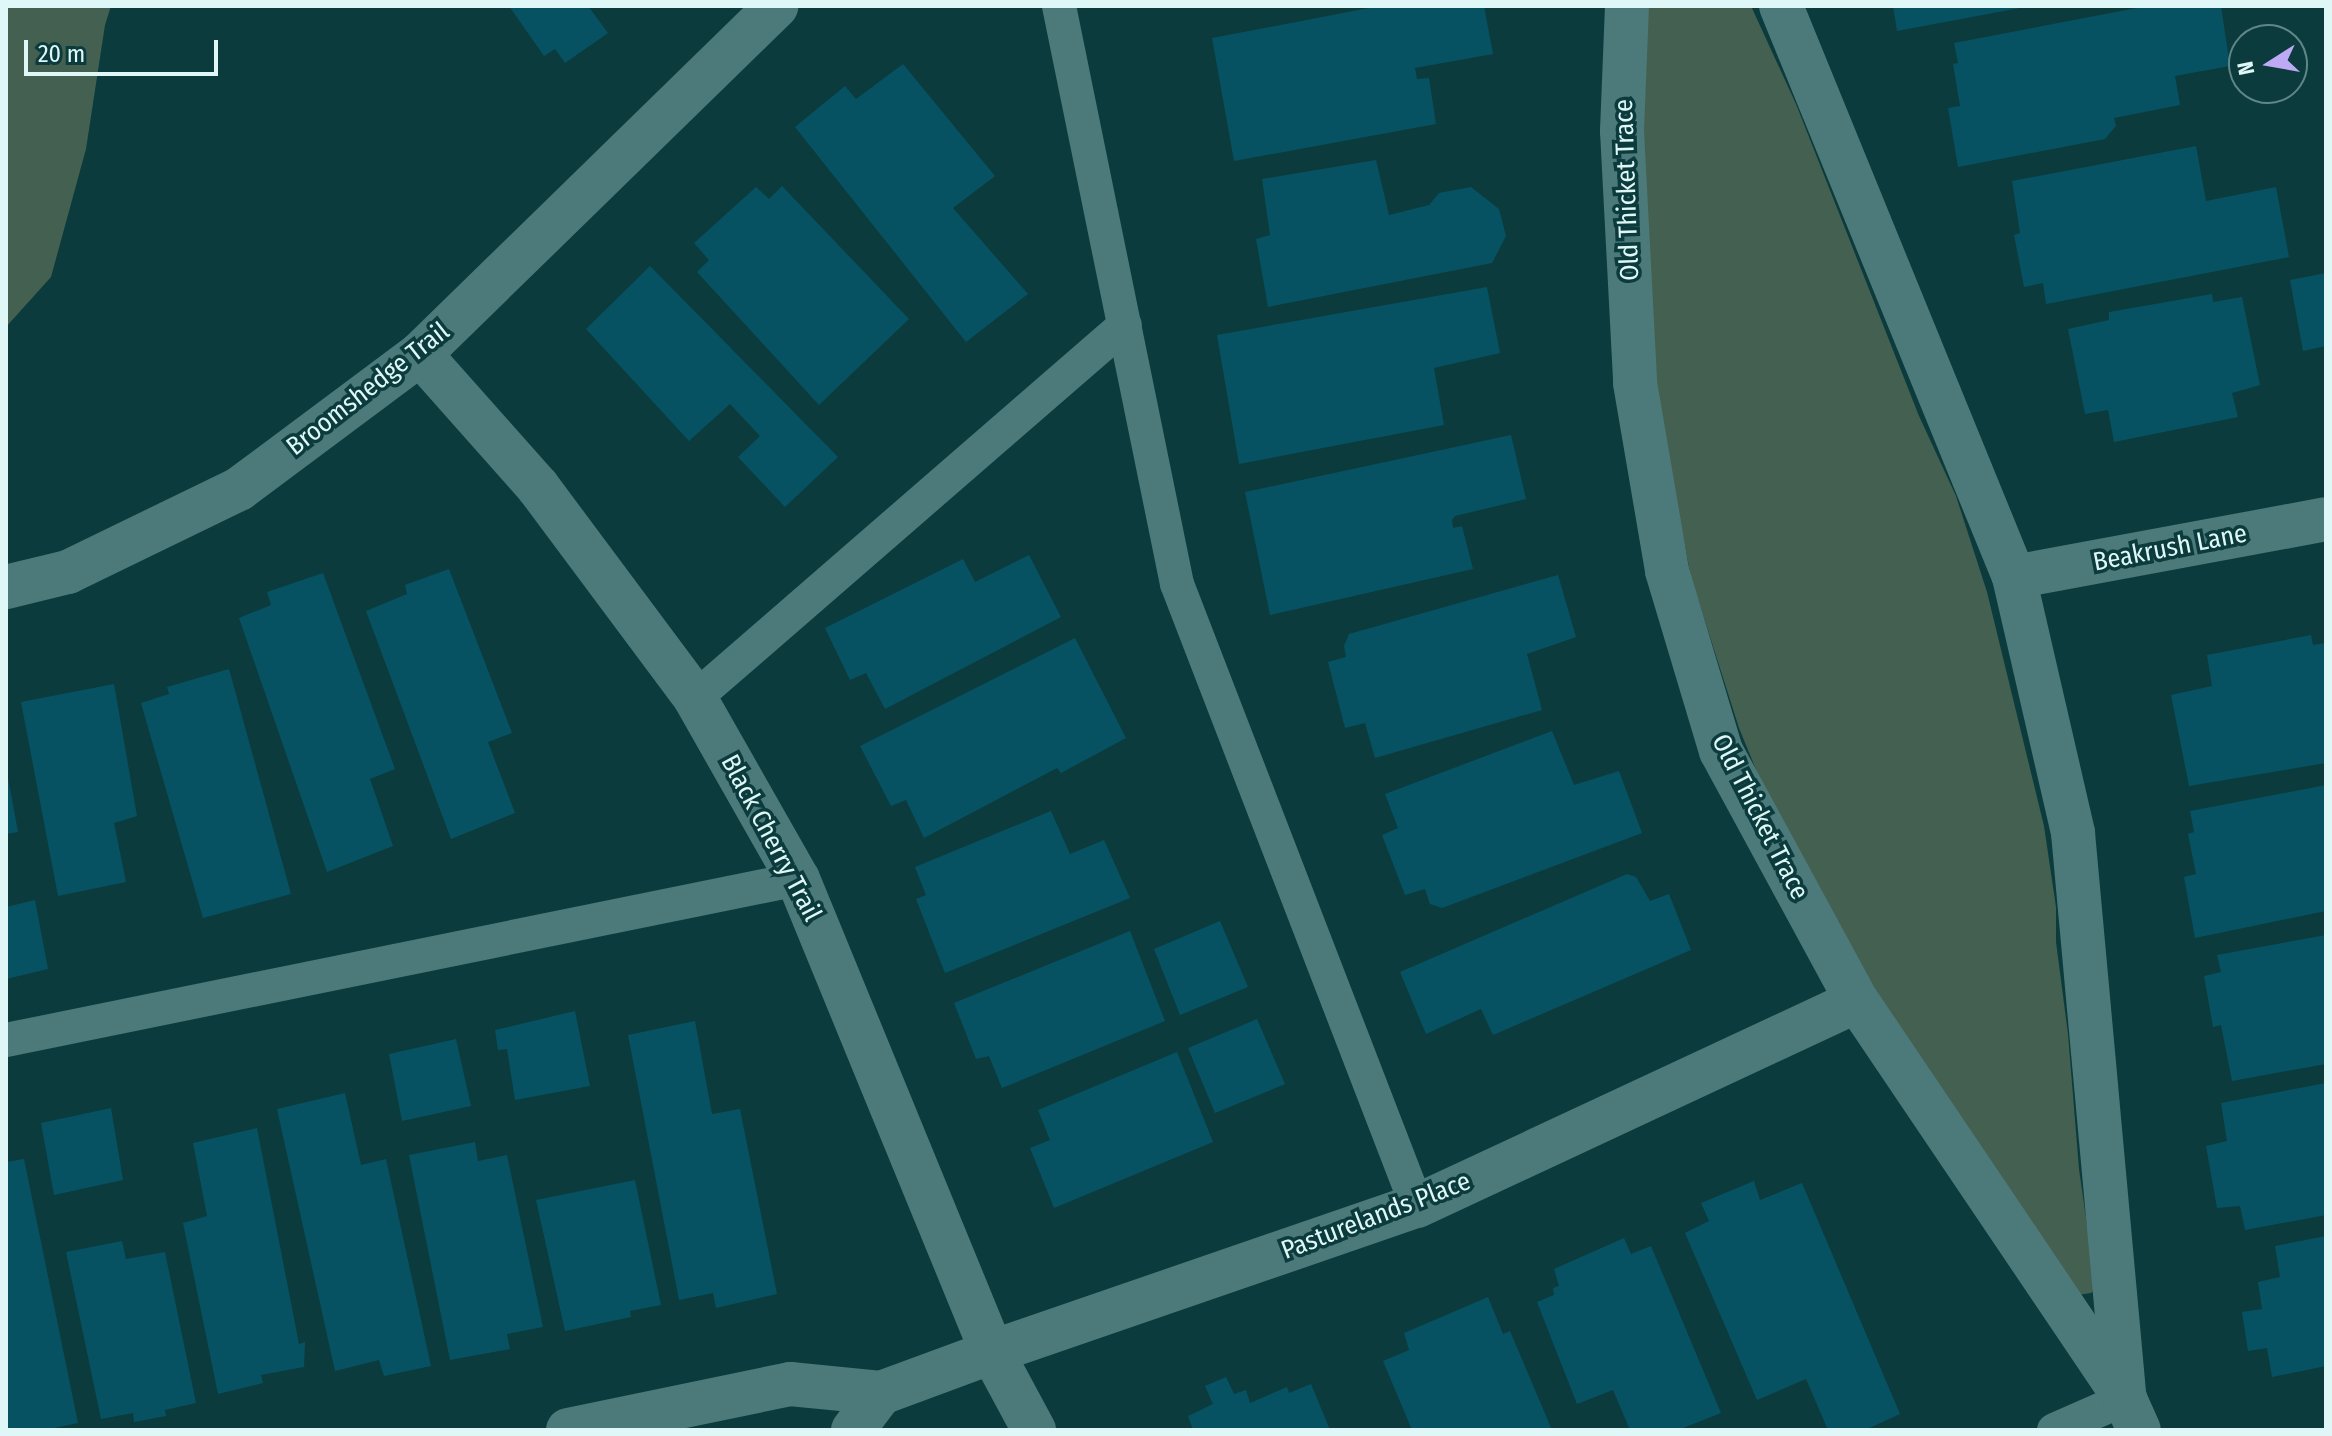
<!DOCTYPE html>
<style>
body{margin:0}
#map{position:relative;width:2332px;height:1436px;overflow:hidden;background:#0b3b3c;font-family:"Fira Sans Condensed",sans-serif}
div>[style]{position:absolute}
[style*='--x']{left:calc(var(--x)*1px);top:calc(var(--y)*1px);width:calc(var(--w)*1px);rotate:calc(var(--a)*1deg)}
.green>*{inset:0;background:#446050}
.building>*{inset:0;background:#075262}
.service>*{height:34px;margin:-17px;padding:0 17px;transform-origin:17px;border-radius:17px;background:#4c797a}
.minor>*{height:44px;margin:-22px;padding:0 22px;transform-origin:22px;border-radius:22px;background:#4c797a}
span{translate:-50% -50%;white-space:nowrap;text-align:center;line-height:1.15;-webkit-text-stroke:7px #0b3b3c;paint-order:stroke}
.street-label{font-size:26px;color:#dff7f7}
.frame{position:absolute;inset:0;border:8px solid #dff7f7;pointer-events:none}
.north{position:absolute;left:2228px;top:24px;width:80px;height:80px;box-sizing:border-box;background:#0b3b3c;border:2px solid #608687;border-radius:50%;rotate:259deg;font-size:22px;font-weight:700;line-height:32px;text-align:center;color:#dff7f7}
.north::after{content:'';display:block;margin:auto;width:28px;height:36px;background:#bea9f4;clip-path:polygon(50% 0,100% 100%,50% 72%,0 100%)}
.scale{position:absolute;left:24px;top:40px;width:194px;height:36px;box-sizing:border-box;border:4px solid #dff7f7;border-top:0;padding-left:10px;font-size:24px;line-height:28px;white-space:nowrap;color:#dff7f7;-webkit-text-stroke:6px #0b3b3c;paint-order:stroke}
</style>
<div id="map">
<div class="green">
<i style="clip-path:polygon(6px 6px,111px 6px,105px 25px,86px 149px,51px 277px,6px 327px)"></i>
<i style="clip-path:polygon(1642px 6px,1751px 6px,1796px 104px,1919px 416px,1956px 496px,1987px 592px,2044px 826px,2056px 907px,2056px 942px,2068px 1034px,2079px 1169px,2096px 1288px,2091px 1293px,2077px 1295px,1891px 1022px,1766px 794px,1739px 728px,1691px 577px,1647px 350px)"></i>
</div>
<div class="building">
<i style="clip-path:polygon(509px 6px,588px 6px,608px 33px,565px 63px,555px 49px,544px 56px)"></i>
<i style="clip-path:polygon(1379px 6px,1484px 6px,1493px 54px,1415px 68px,1417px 79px,1429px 78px,1436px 124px,1234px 161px,1212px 38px)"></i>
<i style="clip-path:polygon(1893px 6px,2020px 6px,2020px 8px,1897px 31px)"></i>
<i style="clip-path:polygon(2147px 6px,2221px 6px,2230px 66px,2175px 76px,2180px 105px,2114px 118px,2116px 126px,2105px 139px,1958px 167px,1948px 108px,1960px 106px,1953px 64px,1958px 63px,1954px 43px)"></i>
<i style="clip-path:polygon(903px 64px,995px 176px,953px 208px,1028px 294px,966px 342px,795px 127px,845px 86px,856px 99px)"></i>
<i style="clip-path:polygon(2196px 146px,2206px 201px,2276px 187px,2289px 257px,2046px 304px,2043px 283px,2024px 287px,2014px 235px,2020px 233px,2012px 181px)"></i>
<i style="clip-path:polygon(1376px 160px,1389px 215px,1429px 205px,1439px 193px,1471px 187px,1499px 209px,1506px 236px,1492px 263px,1268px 307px,1256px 239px,1270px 235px,1262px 179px)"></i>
<i style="clip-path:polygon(782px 186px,909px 319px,819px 405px,697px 272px,709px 260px,694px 243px,756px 187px,769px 199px)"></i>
<i style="clip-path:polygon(650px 266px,838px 457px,785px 507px,738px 457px,760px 436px,730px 404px,689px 441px,586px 329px)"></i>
<i style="clip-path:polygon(2326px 273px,2326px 346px,2303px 351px,2290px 280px)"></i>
<i style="clip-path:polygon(1487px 287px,1500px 353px,1434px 368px,1444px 425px,1239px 464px,1217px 335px)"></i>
<i style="clip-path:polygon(2212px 294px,2213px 302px,2242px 297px,2260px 385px,2232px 393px,2238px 417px,2114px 442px,2108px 410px,2085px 414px,2068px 329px,2109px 320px,2109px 312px)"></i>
<i style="clip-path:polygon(1511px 435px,1526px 499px,1455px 516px,1452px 520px,1453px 528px,1462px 526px,1473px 569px,1270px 615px,1245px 492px)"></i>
<i style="clip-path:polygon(1029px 555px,1061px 617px,885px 709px,866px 673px,850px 680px,825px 628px,963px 559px,975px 582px)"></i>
<i style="clip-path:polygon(449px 569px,512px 733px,488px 742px,515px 813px,451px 839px,366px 611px,407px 594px,405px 585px)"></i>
<i style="clip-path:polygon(323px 573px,395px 769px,370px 779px,393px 846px,327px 872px,239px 618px,271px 605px,267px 592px)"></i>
<i style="clip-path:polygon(1558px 575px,1576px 637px,1527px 654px,1542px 710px,1375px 758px,1365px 723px,1345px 728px,1328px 662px,1346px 657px,1344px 646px,1349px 634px)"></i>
<i style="clip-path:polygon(2311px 635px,2313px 645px,2326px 643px,2326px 763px,2189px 786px,2171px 695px,2212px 686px,2207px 655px)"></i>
<i style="clip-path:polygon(1075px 638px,1126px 738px,1061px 773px,1057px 768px,924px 838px,906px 800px,891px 806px,860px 746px)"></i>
<i style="clip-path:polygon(229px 669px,291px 894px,203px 918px,141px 703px,169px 694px,167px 687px)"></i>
<i style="clip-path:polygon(114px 684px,137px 816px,114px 823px,126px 882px,58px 896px,21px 702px)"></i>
<i style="clip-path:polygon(1552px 731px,1574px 785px,1619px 771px,1642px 833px,1442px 908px,1430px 904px,1425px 889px,1405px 895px,1382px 835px,1398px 828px,1385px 794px)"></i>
<i style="clip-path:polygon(6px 767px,18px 832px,6px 834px)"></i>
<i style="clip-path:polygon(2326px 785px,2326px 911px,2195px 938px,2184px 877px,2196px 874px,2188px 834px,2194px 832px,2190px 811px)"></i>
<i style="clip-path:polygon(1051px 811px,1070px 854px,1104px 840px,1130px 898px,945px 973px,916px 899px,926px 895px,915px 867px)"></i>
<i style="clip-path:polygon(1627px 874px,1636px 877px,1650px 901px,1669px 894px,1691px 950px,1493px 1035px,1481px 1009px,1426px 1034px,1400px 972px)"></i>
<i style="clip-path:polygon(35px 900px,48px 969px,6px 979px,6px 907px)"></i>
<i style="clip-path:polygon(1220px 921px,1248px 987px,1180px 1015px,1154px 949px)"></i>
<i style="clip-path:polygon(1130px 931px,1165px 1021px,1002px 1088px,989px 1056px,976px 1059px,954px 1003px)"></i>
<i style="clip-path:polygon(2326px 935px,2326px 1064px,2232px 1081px,2221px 1025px,2213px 1027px,2204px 976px,2221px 972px,2217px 955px)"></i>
<i style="clip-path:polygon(575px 1011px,590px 1086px,515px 1100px,507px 1049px,498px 1050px,495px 1030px)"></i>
<i style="clip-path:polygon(1257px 1019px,1285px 1084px,1215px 1113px,1188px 1048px)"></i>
<i style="clip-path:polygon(695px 1021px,712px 1114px,740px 1109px,777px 1294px,716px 1308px,713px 1293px,679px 1300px,628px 1035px)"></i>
<i style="clip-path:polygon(456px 1039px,471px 1106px,402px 1121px,389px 1054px)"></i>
<i style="clip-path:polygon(1177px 1052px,1213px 1142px,1054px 1208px,1030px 1148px,1050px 1140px,1038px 1110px)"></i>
<i style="clip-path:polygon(2326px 1083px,2326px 1215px,2245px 1230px,2240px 1206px,2217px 1208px,2206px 1146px,2227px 1141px,2221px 1103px)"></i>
<i style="clip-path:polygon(345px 1093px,361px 1165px,386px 1159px,431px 1366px,384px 1376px,379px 1360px,335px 1371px,277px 1109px)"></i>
<i style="clip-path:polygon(111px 1108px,123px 1180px,54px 1195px,41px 1123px)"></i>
<i style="clip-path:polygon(257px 1128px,299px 1344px,305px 1342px,304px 1367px,261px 1375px,263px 1383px,218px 1394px,183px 1223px,207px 1216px,193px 1143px)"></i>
<i style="clip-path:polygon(475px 1142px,478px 1161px,507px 1155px,543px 1327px,507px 1334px,510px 1349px,450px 1360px,409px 1155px)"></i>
<i style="clip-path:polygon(24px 1159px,78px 1423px,45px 1430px,6px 1430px,6px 1162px)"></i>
<i style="clip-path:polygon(635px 1180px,661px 1305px,630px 1311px,631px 1317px,565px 1331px,536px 1200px)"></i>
<i style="clip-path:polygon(1754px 1181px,1760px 1200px,1802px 1183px,1900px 1414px,1865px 1430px,1828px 1430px,1806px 1379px,1757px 1400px,1685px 1233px,1709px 1221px,1701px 1203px)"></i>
<i style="clip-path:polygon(2326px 1236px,2326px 1366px,2272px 1377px,2267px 1348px,2248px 1351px,2242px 1312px,2262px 1309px,2258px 1282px,2280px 1277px,2275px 1246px)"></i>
<i style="clip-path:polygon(1624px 1238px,1631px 1254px,1651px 1246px,1721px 1413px,1678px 1430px,1630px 1430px,1613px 1390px,1577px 1404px,1537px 1302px,1554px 1295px,1553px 1288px,1559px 1286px,1554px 1269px)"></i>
<i style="clip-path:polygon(122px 1241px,126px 1259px,165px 1252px,196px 1403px,165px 1410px,166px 1416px,134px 1422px,133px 1413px,101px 1419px,66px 1252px)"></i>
<i style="clip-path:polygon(1488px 1297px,1503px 1334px,1510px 1331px,1552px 1430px,1412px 1430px,1383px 1361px,1409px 1350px,1404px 1333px)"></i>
<i style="clip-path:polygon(1226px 1377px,1234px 1394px,1246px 1390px,1250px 1403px,1287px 1387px,1289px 1393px,1311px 1384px,1330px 1430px,1193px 1430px,1188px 1416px,1213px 1404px,1205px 1386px)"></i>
</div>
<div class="service">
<i style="--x:1059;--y:6;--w:590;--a:78.46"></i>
<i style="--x:1177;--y:584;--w:667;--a:68.9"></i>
<i style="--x:695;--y:698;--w:569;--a:-40.94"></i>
<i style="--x:6;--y:1040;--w:808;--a:-11.49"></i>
<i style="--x:2054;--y:1430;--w:77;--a:-23.6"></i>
</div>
<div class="minor">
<i style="--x:1627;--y:6;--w:125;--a:92.3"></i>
<i style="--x:1622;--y:131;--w:252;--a:87"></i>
<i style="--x:1635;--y:383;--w:191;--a:80.3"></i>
<i style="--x:1667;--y:571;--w:188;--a:73.3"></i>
<i style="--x:1721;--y:751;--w:285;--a:61.5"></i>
<i style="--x:1857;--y:1001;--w:480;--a:56"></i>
<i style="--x:2125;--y:1399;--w:34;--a:66"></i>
<i style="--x:1781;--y:6;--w:617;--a:67.8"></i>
<i style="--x:2014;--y:577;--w:263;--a:77"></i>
<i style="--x:2073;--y:833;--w:561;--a:84.79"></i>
<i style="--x:420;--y:354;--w:178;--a:48.4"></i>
<i style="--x:538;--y:487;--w:263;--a:53.3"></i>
<i style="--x:695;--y:698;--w:208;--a:60.4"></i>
<i style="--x:798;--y:879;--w:511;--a:67.7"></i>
<i style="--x:992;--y:1352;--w:89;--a:61.7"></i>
<i style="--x:2014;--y:577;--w:317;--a:-10.5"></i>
<i style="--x:6;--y:587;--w:64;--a:-13.6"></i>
<i style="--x:68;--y:572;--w:190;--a:-25.9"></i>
<i style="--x:239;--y:489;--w:226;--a:-36.7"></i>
<i style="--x:420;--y:354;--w:498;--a:-44.3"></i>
<i style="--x:568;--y:1430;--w:227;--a:-11.7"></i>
<i style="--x:790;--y:1384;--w:91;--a:5.6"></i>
<i style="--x:881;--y:1393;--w:118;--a:-20.3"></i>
<i style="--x:992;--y:1352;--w:449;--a:-19"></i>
<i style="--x:1417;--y:1206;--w:485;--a:-25"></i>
<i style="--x:853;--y:1430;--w:46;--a:-52.9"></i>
</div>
<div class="street-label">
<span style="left:1627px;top:190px;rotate:-92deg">Old Thicket Trace</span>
<span style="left:368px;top:389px;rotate:-38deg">Broomshedge Trail</span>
<span style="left:2170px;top:548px;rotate:-11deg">Beakrush Lane</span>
<span style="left:1760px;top:817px;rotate:63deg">Old Thicket Trace</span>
<span style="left:771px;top:838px;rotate:62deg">Black Cherry Trail</span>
<span style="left:1376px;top:1216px;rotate:-21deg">Pasturelands Place</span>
</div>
<div class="frame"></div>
<div class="north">N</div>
<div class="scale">20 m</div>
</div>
